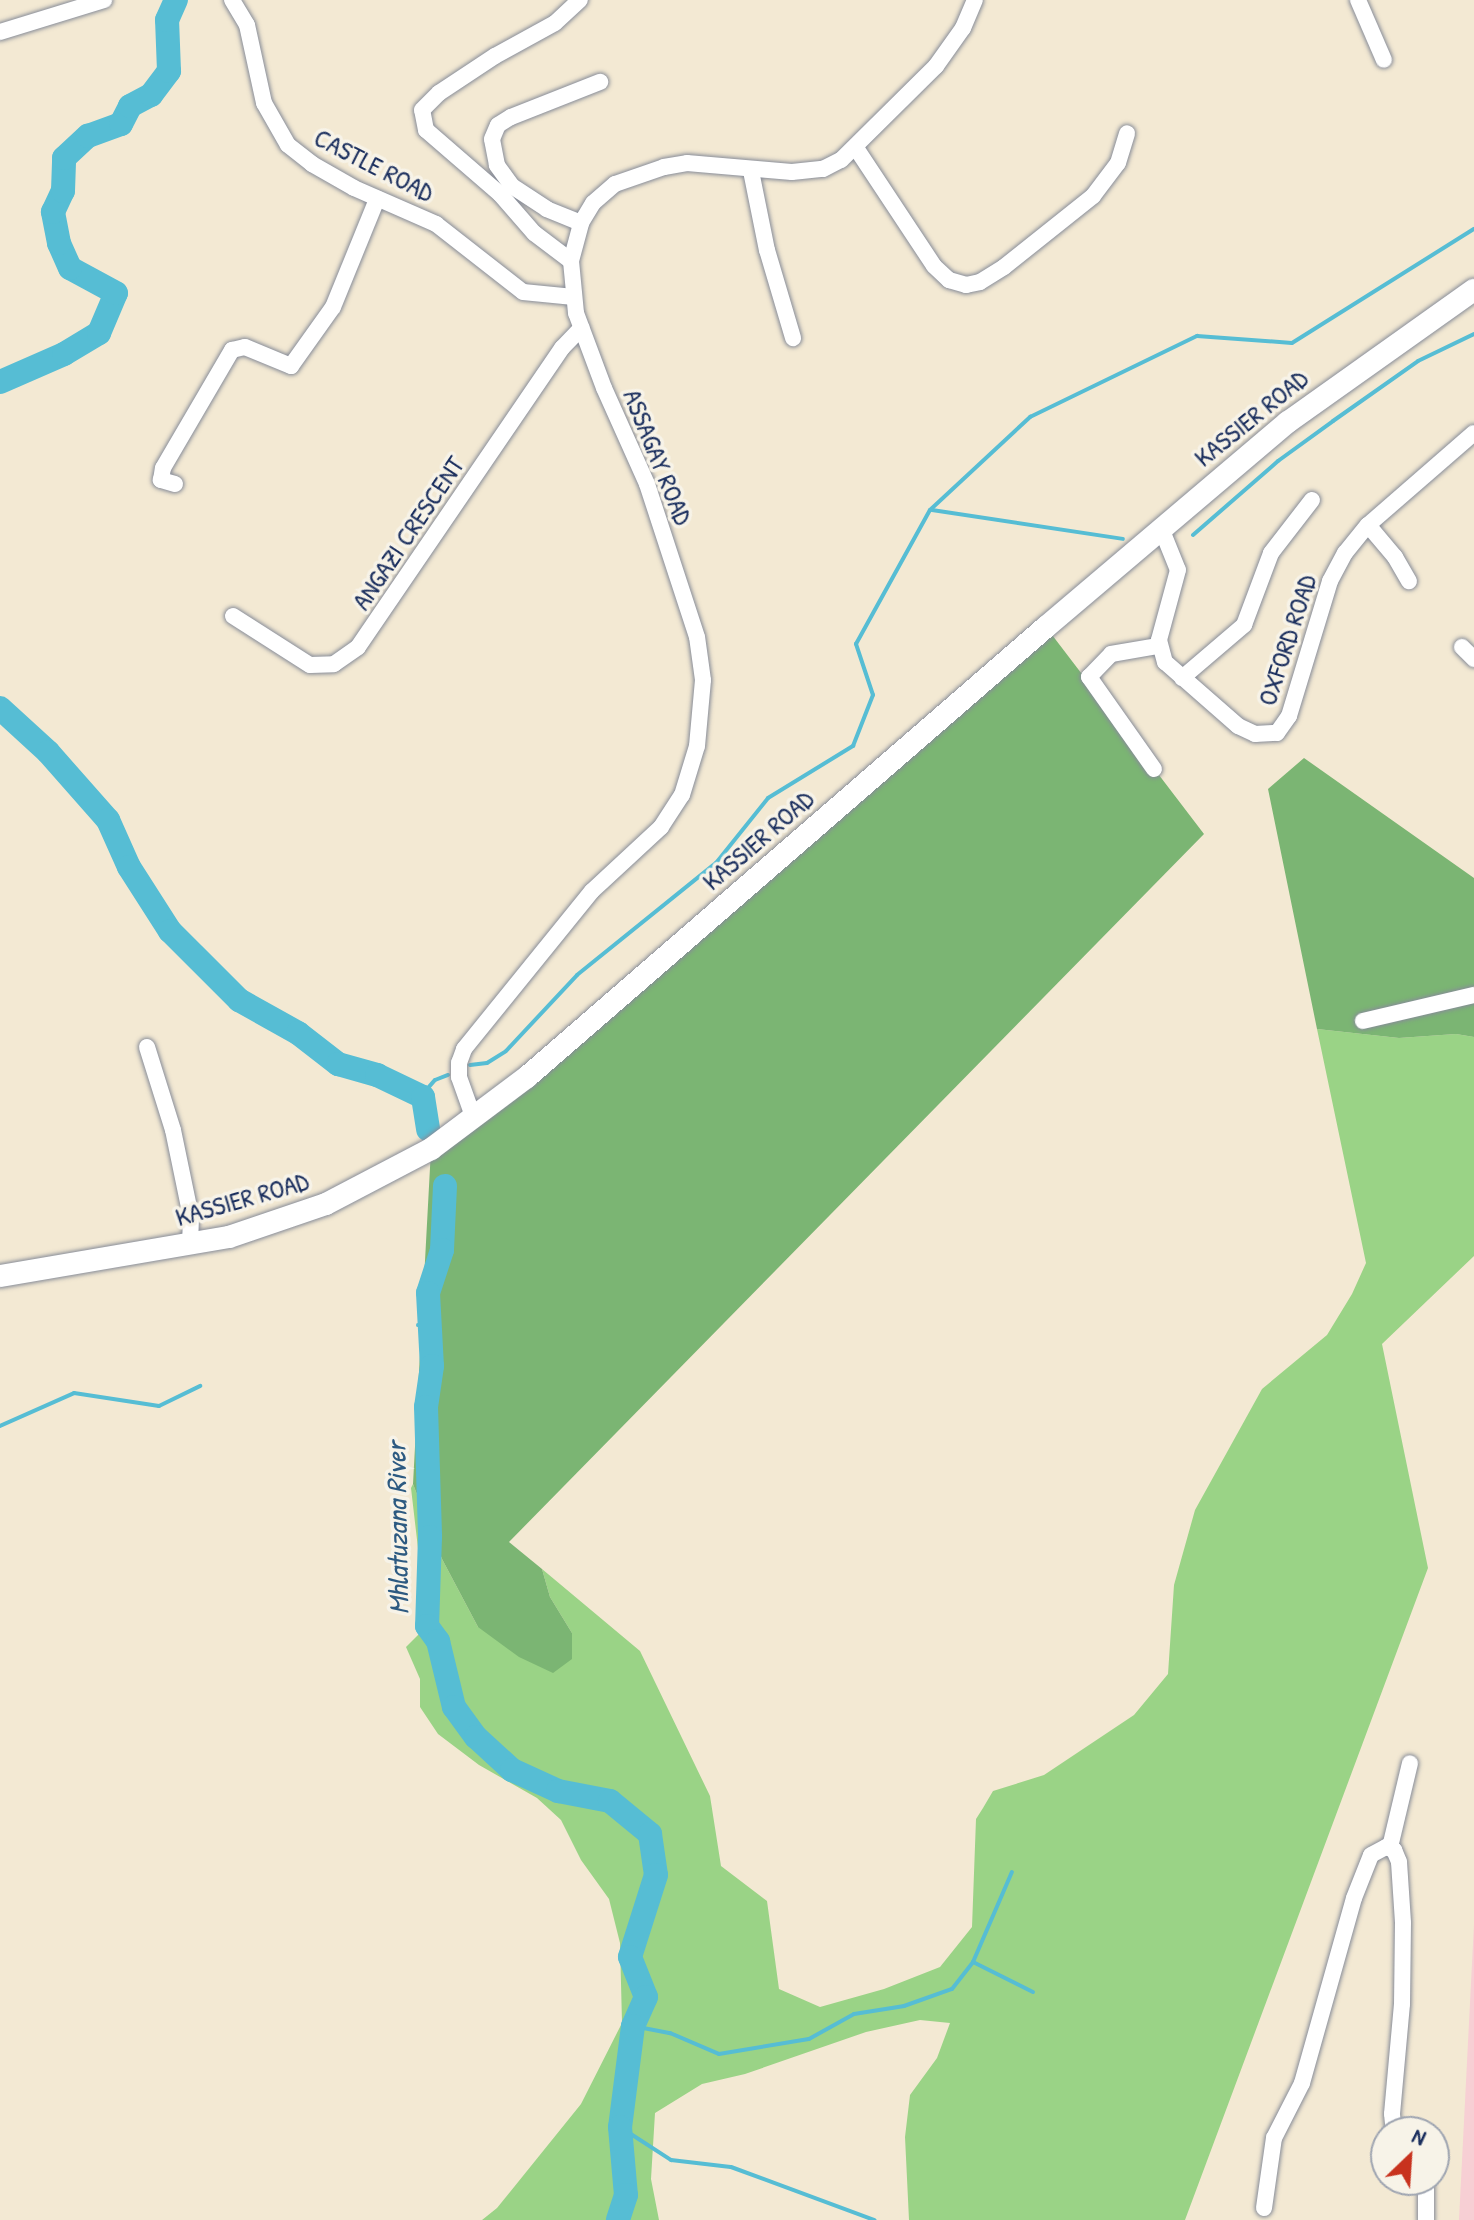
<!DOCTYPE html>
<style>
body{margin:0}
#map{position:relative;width:1474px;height:2220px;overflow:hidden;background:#f3e9d3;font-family:"Patrick Hand",sans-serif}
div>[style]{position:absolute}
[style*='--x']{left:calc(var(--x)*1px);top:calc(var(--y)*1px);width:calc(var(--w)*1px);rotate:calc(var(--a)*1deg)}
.built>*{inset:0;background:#f7cfd4}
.green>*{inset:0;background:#9ad386}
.forest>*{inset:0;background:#7bb573}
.stream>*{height:4px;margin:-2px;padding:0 2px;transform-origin:2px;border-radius:2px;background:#56bdd4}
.river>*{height:24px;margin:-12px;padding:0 12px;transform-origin:12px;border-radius:12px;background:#56bdd4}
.roads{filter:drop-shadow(0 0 2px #878c98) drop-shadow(0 0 2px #878c98)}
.street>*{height:16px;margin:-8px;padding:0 8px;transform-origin:8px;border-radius:8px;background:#fff}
.secondary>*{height:22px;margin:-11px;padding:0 11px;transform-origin:11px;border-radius:11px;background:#fff}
span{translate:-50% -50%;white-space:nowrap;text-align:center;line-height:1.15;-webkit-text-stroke:7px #f7f3e8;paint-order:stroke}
.street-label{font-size:26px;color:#1b2f5e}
.water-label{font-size:28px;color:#2d5a81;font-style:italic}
.north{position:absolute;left:1370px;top:2116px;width:80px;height:80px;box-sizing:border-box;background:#f7f3e8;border:2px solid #9fa5b1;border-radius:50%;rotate:25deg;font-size:22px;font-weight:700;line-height:32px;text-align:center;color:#1b2f5e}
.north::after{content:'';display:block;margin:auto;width:28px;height:36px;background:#c8321e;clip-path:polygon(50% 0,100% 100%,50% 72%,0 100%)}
</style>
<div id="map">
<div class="built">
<i style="clip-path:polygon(1474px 1924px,1474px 2220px,1459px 2220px)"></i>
</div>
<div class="green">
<i style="clip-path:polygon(1317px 1029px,1399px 1038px,1456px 1034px,1474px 1037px,1474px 1256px,1382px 1344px,1428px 1568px,1185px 2220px,909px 2220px,905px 2137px,910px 2095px,937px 2058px,950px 2023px,920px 2020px,866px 2032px,745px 2074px,702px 2084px,655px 2113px,651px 2179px,659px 2220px,482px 2220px,497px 2208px,581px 2104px,622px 2023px,620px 1943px,609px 1899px,581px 1860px,561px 1820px,537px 1798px,479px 1765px,438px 1734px,420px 1707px,420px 1679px,406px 1647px,427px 1626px,411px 1488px,413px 1484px,442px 1559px,478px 1627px,572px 1633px,550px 1597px,542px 1569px,640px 1651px,710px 1796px,721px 1866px,767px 1901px,779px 1989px,820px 2007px,884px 1989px,940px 1967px,972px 1927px,976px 1819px,983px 1808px,993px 1791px,1044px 1775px,1134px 1715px,1168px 1674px,1174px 1585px,1195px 1510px,1262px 1389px,1327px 1335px,1352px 1294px,1366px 1263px)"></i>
</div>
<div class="forest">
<i style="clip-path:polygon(1046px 627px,1204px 834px,509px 1542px,542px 1569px,550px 1597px,572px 1633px,572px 1659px,553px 1673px,519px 1657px,478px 1627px,442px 1559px,413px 1484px,431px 1149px)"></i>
<i style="clip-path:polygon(1304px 758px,1474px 878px,1474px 1037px,1456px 1034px,1399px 1038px,1317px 1029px,1268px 789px)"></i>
</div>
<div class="stream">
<i style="--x:932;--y:510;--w:193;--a:8.6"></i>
<i style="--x:1193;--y:535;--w:113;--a:-41"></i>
<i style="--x:1278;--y:461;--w:68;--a:-36"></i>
<i style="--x:1333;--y:421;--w:104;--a:-35.2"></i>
<i style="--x:1418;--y:361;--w:62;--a:-25.7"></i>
<i style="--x:470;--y:1065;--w:17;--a:-7"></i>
<i style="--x:487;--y:1063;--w:22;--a:-32"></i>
<i style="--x:506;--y:1051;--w:104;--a:-46.9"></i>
<i style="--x:577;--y:975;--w:179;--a:-38.9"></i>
<i style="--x:716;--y:863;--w:83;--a:-51.3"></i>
<i style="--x:768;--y:798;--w:100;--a:-31.5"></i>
<i style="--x:853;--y:746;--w:55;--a:-68.6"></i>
<i style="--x:873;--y:695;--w:54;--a:-108.4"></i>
<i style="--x:856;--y:644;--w:153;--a:-61.1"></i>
<i style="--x:930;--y:510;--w:137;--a:-42.9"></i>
<i style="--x:1030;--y:417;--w:186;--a:-25.9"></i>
<i style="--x:1197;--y:336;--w:95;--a:4.2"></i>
<i style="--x:1292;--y:343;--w:215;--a:-32.1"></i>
<i style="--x:421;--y:1096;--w:21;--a:-49"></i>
<i style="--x:435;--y:1080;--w:14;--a:-21"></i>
<i style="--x:418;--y:1325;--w:13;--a:-4"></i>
<i style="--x:0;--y:1426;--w:81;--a:-24"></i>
<i style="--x:74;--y:1393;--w:86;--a:8.7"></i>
<i style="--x:159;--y:1406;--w:46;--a:-26"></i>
<i style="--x:973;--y:1962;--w:67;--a:26.6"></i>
<i style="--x:633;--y:2026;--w:38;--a:11"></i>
<i style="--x:670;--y:2033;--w:53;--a:23.2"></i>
<i style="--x:719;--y:2054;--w:91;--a:-9.5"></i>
<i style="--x:809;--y:2039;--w:51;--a:-29.1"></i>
<i style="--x:854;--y:2014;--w:51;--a:-9.1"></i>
<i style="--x:904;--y:2006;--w:51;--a:-19.5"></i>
<i style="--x:952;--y:1989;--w:34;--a:-52"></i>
<i style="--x:973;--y:1962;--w:98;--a:-66.6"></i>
<i style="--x:620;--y:2127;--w:61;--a:32.9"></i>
<i style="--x:671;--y:2160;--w:60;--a:6.7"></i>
<i style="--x:731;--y:2167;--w:153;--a:20.3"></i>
</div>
<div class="river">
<i style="--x:0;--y:382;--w:70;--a:-23.6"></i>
<i style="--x:64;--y:354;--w:41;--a:-31"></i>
<i style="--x:99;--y:333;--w:43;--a:-67"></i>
<i style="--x:116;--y:293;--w:52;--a:-151.5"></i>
<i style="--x:70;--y:268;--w:27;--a:-114"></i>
<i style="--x:59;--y:243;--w:32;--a:-101"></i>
<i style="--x:53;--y:212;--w:23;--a:-65"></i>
<i style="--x:63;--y:191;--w:33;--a:-88"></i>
<i style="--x:64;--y:158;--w:33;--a:-43"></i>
<i style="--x:88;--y:136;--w:35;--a:-20"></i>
<i style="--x:121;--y:124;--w:20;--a:-63"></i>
<i style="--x:130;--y:106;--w:24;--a:-28"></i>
<i style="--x:151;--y:95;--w:30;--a:-53"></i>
<i style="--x:169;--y:71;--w:51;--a:-92.2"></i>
<i style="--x:167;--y:20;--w:22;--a:-66"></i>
<i style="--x:0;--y:708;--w:65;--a:42.5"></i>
<i style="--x:48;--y:752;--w:91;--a:48.6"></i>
<i style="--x:108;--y:820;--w:51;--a:65.9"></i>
<i style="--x:129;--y:867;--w:76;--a:57.4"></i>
<i style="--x:170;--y:931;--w:98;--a:45"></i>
<i style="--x:239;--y:1000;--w:68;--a:29.2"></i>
<i style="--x:298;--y:1033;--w:51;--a:37.8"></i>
<i style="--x:338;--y:1064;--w:41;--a:15.8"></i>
<i style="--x:377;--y:1075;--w:51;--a:25.6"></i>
<i style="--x:423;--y:1097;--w:33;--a:81"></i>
<i style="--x:445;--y:1186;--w:64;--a:92.7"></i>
<i style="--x:442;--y:1250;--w:45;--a:108"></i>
<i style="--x:428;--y:1293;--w:73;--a:86.9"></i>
<i style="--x:432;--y:1366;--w:41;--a:98.3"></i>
<i style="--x:426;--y:1407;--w:130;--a:88.2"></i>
<i style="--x:430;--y:1537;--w:89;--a:91.9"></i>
<i style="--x:427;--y:1626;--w:19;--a:54"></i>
<i style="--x:438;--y:1641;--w:68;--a:76.4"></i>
<i style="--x:454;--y:1707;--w:37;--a:54"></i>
<i style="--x:476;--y:1737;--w:49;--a:42.5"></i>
<i style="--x:512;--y:1770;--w:51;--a:24.5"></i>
<i style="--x:558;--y:1791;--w:53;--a:10.9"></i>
<i style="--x:610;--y:1801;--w:52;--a:39.5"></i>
<i style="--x:650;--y:1834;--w:41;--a:81.7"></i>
<i style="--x:656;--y:1875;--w:86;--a:107.6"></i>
<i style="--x:630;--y:1957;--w:43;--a:68.2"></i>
<i style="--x:646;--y:1997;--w:32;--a:114"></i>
<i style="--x:633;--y:2026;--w:102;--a:97.3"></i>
<i style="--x:620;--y:2127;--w:68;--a:85"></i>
<i style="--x:626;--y:2195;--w:26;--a:108"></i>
</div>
<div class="roads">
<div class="street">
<i style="--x:232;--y:0;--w:29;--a:59"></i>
<i style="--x:247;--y:25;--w:80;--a:77.7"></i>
<i style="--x:264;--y:103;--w:48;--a:60.3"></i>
<i style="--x:288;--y:145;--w:31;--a:38"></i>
<i style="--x:312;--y:164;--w:48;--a:29.7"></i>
<i style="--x:354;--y:188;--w:90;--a:23.7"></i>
<i style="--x:436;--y:224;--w:110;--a:38"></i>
<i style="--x:523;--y:292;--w:51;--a:5.6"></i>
<i style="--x:1358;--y:0;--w:65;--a:66.6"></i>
<i style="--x:0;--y:32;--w:109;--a:-17.1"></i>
<i style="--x:856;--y:148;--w:141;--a:56.5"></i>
<i style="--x:934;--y:266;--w:21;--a:43"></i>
<i style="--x:949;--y:280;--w:18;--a:16"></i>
<i style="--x:966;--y:285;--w:14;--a:-12"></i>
<i style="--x:980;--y:282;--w:28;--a:-32"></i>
<i style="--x:1004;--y:267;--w:114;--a:-38.6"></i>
<i style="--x:1093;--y:196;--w:41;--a:-52.9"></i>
<i style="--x:1118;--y:163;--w:31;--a:-73"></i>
<i style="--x:751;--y:171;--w:81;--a:78.6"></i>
<i style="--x:767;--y:250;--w:92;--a:73.5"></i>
<i style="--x:581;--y:223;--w:37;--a:-158"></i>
<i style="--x:547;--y:209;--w:42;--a:-146.7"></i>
<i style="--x:512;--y:186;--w:26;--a:-126"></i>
<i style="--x:497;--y:165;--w:26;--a:-101"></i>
<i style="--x:492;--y:139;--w:15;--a:-67"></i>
<i style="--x:498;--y:125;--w:15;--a:-32"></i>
<i style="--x:511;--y:117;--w:96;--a:-21.5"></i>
<i style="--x:571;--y:261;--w:46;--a:-142.9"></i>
<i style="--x:534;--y:233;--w:52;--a:-131.1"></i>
<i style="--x:500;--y:194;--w:98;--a:-139.1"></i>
<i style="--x:426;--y:130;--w:20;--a:-101"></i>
<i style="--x:422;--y:110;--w:24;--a:-45"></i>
<i style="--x:439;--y:93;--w:67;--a:-33.5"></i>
<i style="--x:495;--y:56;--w:68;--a:-28.8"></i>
<i style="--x:555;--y:23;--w:34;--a:-43"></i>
<i style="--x:175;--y:484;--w:15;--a:-164"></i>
<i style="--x:161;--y:480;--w:12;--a:-81"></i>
<i style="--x:163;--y:468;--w:137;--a:-59.7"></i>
<i style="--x:232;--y:350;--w:13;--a:-13"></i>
<i style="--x:245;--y:347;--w:50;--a:22.4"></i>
<i style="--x:291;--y:366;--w:72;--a:-54.6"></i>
<i style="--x:333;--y:307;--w:117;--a:-67.8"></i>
<i style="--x:1368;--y:525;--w:42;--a:49.8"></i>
<i style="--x:1395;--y:557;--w:28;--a:60"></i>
<i style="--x:1161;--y:528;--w:45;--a:68"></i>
<i style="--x:1178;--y:570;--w:73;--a:105.2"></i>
<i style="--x:1159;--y:640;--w:23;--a:75"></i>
<i style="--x:1165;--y:662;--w:97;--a:41.2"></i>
<i style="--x:1238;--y:726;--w:19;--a:25"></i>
<i style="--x:1255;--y:734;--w:22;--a:-3"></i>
<i style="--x:1277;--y:733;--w:21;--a:-55"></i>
<i style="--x:1289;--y:716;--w:141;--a:-73.1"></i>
<i style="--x:1330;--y:581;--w:32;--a:-62"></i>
<i style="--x:1345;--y:553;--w:36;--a:-51"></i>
<i style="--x:1368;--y:525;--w:140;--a:-41"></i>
<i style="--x:233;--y:616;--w:91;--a:32.5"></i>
<i style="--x:310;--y:665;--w:24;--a:-2"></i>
<i style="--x:334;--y:664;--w:29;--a:-35"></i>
<i style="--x:358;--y:647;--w:362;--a:-55.7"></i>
<i style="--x:562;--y:348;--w:28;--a:-46"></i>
<i style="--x:1462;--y:647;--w:17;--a:45"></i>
<i style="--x:1182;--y:678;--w:82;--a:-40.5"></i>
<i style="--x:1244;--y:625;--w:77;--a:-69.4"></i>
<i style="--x:1271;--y:553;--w:67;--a:-52.3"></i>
<i style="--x:1154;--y:769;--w:113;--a:-125.2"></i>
<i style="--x:1089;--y:677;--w:32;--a:-46"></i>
<i style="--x:1111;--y:654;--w:48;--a:-9.7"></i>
<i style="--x:1363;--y:1021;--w:114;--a:-13.2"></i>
<i style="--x:147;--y:1047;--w:87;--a:72.6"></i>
<i style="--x:173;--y:1130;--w:89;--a:78.3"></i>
<i style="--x:191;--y:1217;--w:29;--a:92"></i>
<i style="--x:474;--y:1119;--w:45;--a:-109.7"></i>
<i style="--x:459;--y:1077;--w:14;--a:-90"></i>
<i style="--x:459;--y:1063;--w:15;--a:-70"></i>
<i style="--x:464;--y:1049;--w:203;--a:-51"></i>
<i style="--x:592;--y:891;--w:94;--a:-42.8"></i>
<i style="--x:661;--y:827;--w:38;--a:-57"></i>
<i style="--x:682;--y:795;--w:51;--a:-73"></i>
<i style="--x:697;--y:746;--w:66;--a:-84.8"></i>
<i style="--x:703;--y:680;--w:43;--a:-97.9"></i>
<i style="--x:697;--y:637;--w:161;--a:-108.1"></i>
<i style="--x:647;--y:484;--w:105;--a:-114.1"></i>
<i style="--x:604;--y:388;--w:80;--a:-110.5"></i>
<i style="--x:576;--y:313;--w:52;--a:-95.5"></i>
<i style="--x:571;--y:261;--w:39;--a:-75"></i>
<i style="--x:581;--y:223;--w:23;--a:-59"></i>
<i style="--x:593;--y:203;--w:29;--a:-41"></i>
<i style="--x:615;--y:184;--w:52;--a:-19.1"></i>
<i style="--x:664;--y:167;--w:23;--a:-10"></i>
<i style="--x:687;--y:163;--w:105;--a:4.9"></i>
<i style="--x:792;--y:172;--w:31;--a:-6"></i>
<i style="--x:823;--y:169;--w:20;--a:-27"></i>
<i style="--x:841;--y:160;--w:134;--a:-44.7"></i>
<i style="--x:936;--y:66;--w:47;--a:-54.6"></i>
<i style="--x:963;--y:28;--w:30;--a:-67"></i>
<i style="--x:1390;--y:1847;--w:86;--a:-76.6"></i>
<i style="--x:1264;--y:2208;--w:71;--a:-81.9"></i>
<i style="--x:1274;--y:2138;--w:62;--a:-63"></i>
<i style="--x:1302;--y:2083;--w:192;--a:-74.3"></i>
<i style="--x:1354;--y:1898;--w:46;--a:-68.4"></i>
<i style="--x:1371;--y:1855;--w:17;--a:-28"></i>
<i style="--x:1386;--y:1847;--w:9;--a:21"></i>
<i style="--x:1394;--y:1850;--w:13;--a:67"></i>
<i style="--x:1399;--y:1862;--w:61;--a:86.2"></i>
<i style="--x:1403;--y:1923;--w:81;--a:90.7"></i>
<i style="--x:1402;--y:2004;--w:110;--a:95.2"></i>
<i style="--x:1392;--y:2114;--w:18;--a:84"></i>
<i style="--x:1426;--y:2220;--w:40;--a:-90"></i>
</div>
<div class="secondary">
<i style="--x:0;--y:1276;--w:232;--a:-9.7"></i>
<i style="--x:229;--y:1237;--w:102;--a:-18.8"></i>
<i style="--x:326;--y:1204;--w:119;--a:-27.6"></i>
<i style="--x:431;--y:1149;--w:120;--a:-36.9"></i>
<i style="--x:527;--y:1077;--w:687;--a:-40.93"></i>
<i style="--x:1046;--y:627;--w:317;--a:-40.3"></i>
<i style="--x:1288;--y:422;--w:228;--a:-35.4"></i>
</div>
</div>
<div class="street-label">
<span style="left:374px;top:165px;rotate:27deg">CASTLE ROAD</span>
<span style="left:1251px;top:418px;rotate:-39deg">KASSIER ROAD</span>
<span style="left:658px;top:457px;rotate:68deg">ASSAGAY ROAD</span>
<span style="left:408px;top:533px;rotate:-56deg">ANGAZI CRESCENT</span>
<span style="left:1287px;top:640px;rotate:-72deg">OXFORD ROAD</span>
<span style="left:758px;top:840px;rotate:-41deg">KASSIER ROAD</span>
<span style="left:242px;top:1199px;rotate:-16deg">KASSIER ROAD</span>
</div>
<div class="water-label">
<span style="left:397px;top:1528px;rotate:-91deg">Mhlatuzana River</span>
</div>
<div class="north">N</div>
</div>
